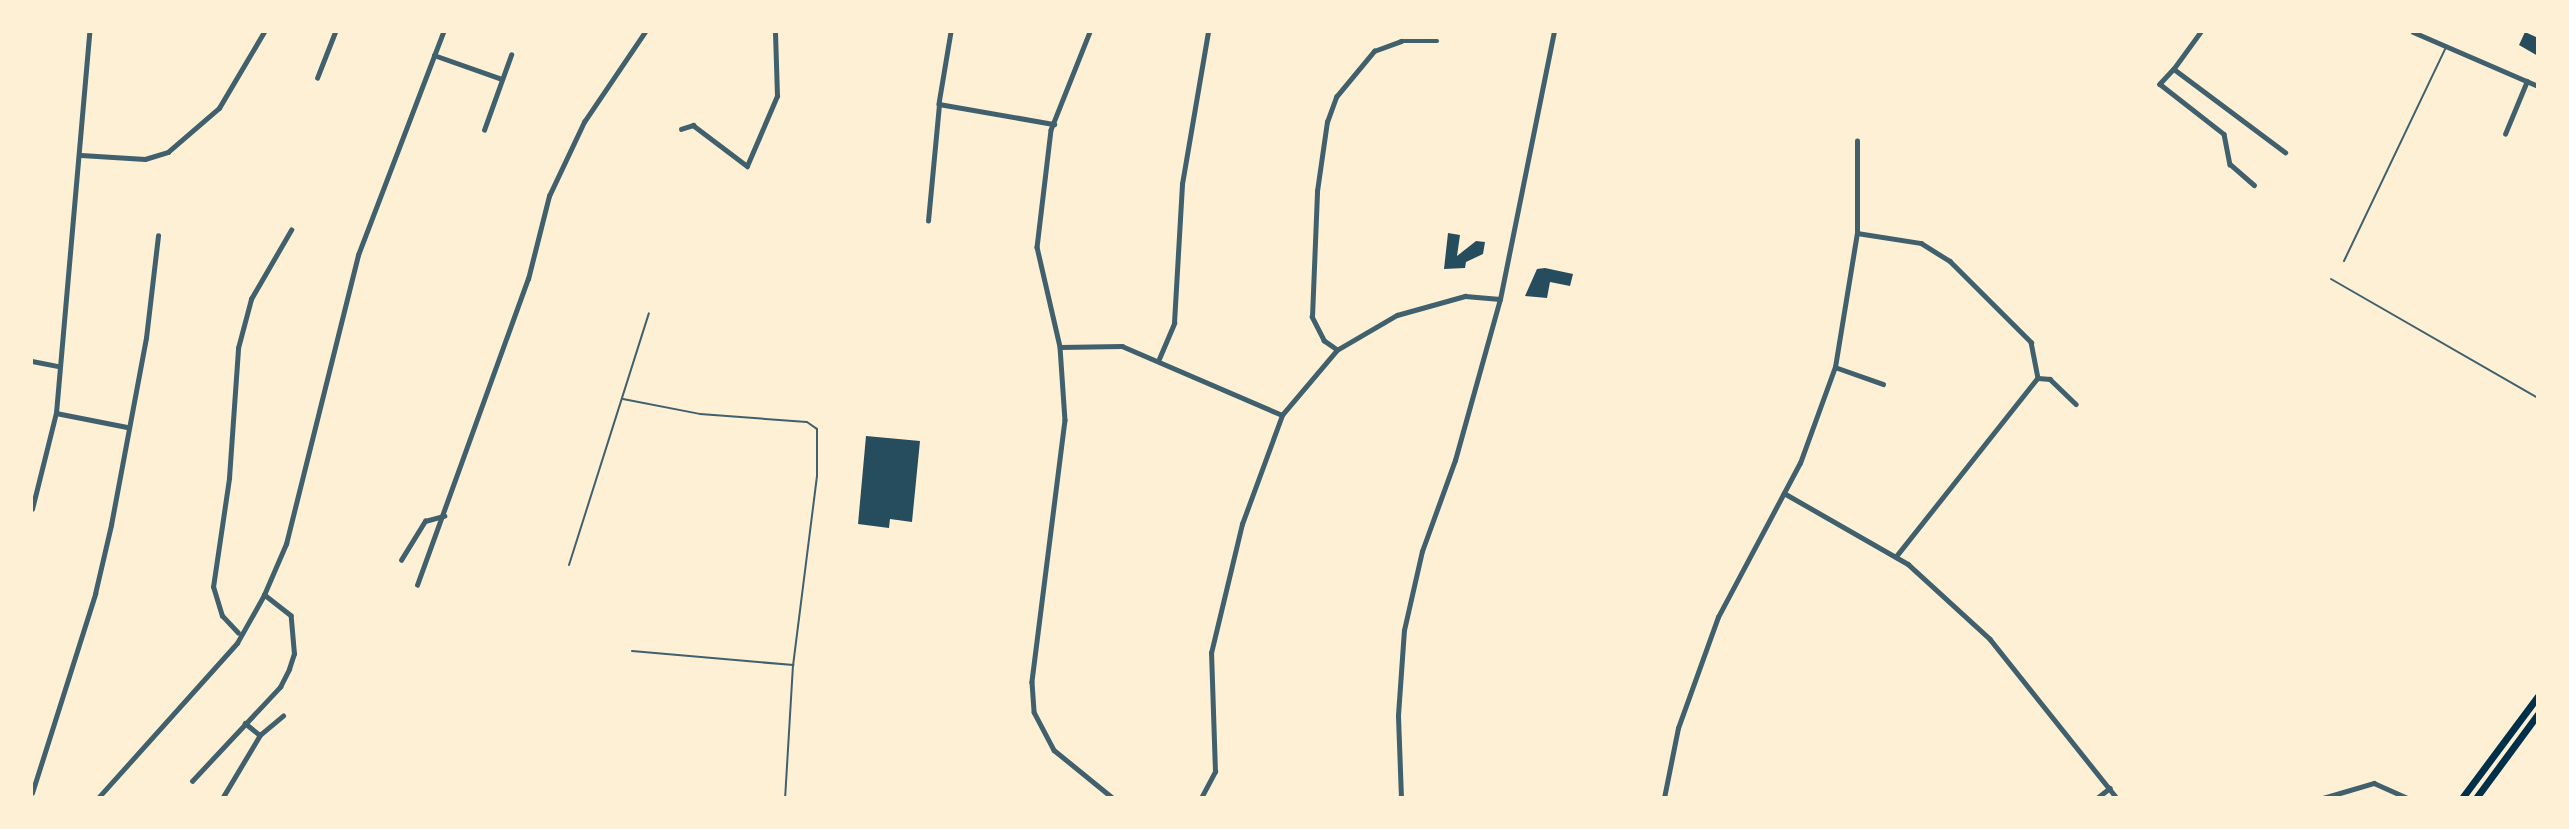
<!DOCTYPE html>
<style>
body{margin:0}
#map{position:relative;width:2569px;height:829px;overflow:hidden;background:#fdf0d5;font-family:Cabin,sans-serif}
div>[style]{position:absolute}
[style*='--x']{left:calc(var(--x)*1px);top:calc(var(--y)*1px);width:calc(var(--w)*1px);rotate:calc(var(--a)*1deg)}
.building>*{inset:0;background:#264d5e}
.service>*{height:2px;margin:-1px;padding:0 1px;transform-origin:1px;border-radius:1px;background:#3f606c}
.minor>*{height:4.5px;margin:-2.25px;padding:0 2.25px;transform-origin:2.25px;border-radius:2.25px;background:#3f606c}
.tertiary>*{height:5px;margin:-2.5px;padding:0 2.5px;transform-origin:2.5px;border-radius:2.5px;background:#3f606c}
.primary>*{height:7px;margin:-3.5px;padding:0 3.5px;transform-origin:3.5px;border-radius:3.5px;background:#003049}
span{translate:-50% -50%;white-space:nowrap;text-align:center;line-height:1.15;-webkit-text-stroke:4.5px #fdf0d5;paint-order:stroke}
.frame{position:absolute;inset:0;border:33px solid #fdf0d5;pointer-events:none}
</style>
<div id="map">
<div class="building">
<i style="clip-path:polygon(2525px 32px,2536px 37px,2538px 33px,2538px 56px,2519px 45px)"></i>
<i style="clip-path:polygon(1448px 233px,1460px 235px,1457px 256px,1476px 241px,1485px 242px,1483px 254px,1466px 262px,1465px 268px,1444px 269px)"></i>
<i style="clip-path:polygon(1545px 268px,1573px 274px,1570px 286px,1550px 282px,1547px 298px,1525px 296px,1537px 269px)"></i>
<i style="clip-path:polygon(866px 436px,920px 441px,912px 522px,890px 519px,889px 528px,858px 524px)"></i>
</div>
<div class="service">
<i style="--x:2344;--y:261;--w:237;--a:-64.5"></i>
<i style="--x:2331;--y:279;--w:239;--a:29.9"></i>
<i style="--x:623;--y:399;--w:78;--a:11"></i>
<i style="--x:700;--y:414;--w:107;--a:4.3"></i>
<i style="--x:807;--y:422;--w:12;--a:35"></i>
<i style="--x:817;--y:429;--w:47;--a:90"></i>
<i style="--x:817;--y:476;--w:191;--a:97.2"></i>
<i style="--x:793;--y:665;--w:133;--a:93.4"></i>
<i style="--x:569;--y:565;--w:264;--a:-72.4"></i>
<i style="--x:632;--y:651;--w:162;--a:5"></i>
</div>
<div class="minor">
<i style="--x:951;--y:32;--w:73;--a:99.5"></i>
<i style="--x:939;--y:104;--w:117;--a:9.9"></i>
<i style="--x:1090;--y:32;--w:105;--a:111.7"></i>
<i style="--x:1051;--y:130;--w:118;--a:96.8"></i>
<i style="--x:1037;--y:247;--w:103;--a:77"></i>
<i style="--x:1060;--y:347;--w:73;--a:86.1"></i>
<i style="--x:1065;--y:420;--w:264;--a:97.2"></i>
<i style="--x:1032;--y:682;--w:30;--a:86"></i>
<i style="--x:1034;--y:712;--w:43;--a:62.2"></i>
<i style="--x:1054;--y:750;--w:76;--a:39.1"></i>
<i style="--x:2201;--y:32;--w:46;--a:126.1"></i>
<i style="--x:2174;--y:69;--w:139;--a:36.8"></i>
<i style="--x:434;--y:55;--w:72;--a:19.4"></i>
<i style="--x:2174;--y:69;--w:21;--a:133"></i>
<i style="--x:2160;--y:84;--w:81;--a:38"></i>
<i style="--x:2224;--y:134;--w:31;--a:79"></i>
<i style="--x:2230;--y:164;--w:32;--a:41"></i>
<i style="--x:317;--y:78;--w:49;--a:-68.6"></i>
<i style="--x:681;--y:129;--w:13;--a:-18"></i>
<i style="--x:693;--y:125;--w:68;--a:37.2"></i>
<i style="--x:747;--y:166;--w:76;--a:-66.8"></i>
<i style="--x:777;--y:96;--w:64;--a:-91.8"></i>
<i style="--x:484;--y:130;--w:80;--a:-70.2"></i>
<i style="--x:2505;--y:134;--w:57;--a:-67.5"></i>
<i style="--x:81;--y:155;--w:64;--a:3.6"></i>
<i style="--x:145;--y:159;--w:24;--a:-17"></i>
<i style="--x:168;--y:152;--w:67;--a:-40.8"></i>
<i style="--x:219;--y:108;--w:88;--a:-59.4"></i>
<i style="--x:928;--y:221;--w:118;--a:-84.6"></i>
<i style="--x:1857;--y:233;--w:65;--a:8.9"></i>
<i style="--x:1921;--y:243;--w:34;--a:32"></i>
<i style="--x:1950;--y:261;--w:115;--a:45"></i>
<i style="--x:2031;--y:342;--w:37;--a:79"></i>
<i style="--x:2038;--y:378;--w:227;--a:128.4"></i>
<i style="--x:1060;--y:347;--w:62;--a:-0.9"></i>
<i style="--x:1122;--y:346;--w:174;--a:23.3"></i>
<i style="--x:1337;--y:350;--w:16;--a:-145"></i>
<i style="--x:1324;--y:341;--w:27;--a:-117"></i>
<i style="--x:1312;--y:317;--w:126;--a:-87.7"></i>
<i style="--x:1317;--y:191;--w:70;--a:-81.8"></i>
<i style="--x:1327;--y:122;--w:27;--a:-70"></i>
<i style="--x:1336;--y:97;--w:60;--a:-50.4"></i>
<i style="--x:1374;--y:51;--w:29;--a:-20"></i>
<i style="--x:1401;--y:41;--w:36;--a:0"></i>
<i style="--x:1159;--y:359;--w:39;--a:-67"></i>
<i style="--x:1174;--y:323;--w:139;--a:-86.7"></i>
<i style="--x:1182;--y:184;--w:154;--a:-80.3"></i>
<i style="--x:32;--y:361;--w:25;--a:11"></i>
<i style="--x:1835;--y:367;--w:51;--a:19.5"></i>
<i style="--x:2038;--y:378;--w:12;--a:5"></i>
<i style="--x:2050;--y:379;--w:36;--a:44"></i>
<i style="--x:56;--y:413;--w:72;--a:11.2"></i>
<i style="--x:1784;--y:493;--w:143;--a:29.8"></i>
<i style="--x:1908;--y:564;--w:111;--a:42.4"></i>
<i style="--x:1990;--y:639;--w:203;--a:51.4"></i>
<i style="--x:32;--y:509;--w:99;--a:-76"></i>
<i style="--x:56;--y:413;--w:382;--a:-85"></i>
<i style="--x:401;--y:560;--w:46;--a:-58.4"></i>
<i style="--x:425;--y:521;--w:20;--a:-15"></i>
<i style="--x:417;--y:585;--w:326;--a:-70.1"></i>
<i style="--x:528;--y:279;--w:86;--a:-75.8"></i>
<i style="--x:549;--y:196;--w:82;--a:-64.7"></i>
<i style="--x:584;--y:122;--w:109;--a:-55.9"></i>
<i style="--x:238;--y:633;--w:23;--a:-133"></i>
<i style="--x:222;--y:616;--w:30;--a:-107"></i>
<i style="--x:213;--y:587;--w:110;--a:-81.6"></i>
<i style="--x:229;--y:478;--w:130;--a:-86"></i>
<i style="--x:238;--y:348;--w:51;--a:-75.1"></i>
<i style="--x:251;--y:299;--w:80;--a:-59.9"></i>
<i style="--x:245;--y:723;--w:19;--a:39"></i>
<i style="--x:192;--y:781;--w:129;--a:-46.9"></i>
<i style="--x:280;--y:687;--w:20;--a:-63"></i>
<i style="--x:289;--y:669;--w:16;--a:-72"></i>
<i style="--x:294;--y:654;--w:38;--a:-95"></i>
<i style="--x:291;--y:616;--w:34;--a:-142"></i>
<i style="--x:32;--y:793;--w:209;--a:-72.4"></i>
<i style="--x:95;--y:594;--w:71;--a:-76.9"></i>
<i style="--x:111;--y:525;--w:190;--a:-79.4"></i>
<i style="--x:146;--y:338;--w:103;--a:-83.3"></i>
<i style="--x:223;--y:797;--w:72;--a:-59.2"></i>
<i style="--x:260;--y:735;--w:30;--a:-40"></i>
<i style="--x:98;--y:798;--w:208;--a:-48.1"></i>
<i style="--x:237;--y:643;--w:55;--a:-60.6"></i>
<i style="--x:264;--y:595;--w:56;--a:-66.7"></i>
<i style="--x:286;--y:544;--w:298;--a:-76"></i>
<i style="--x:358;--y:255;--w:239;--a:-69.1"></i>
<i style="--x:1201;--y:798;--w:30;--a:-62"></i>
<i style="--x:1215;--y:772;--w:119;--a:-91.9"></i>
<i style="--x:1211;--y:653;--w:133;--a:-76.5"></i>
<i style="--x:1242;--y:524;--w:116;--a:-69.8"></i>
<i style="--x:1282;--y:415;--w:85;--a:-49.8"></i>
<i style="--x:1337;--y:350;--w:69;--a:-30.3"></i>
<i style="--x:1397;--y:315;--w:71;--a:-15.6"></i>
<i style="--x:1465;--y:296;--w:35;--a:5"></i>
<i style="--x:1664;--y:798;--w:71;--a:-78.7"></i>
<i style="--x:1678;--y:728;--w:118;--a:-70.2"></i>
<i style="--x:1718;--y:617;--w:174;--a:-62"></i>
<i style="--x:1800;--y:463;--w:102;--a:-70"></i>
<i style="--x:1835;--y:367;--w:136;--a:-80.7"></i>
<i style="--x:1857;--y:233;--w:92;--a:-90"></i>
<i style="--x:2097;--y:798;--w:16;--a:-38"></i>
<i style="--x:2323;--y:798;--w:53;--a:-16.4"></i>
<i style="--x:2374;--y:783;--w:37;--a:24"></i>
</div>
<div class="tertiary">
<i style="--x:2413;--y:32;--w:136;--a:23.4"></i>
<i style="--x:1401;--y:798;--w:83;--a:-92.1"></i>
<i style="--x:1398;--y:715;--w:85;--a:-86"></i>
<i style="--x:1404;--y:630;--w:81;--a:-77.2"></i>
<i style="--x:1422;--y:551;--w:97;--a:-70.1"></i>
<i style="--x:1455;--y:460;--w:167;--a:-74.4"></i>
<i style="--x:1500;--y:299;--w:272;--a:-78.6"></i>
</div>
<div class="primary">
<i style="--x:2462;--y:798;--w:127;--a:-53.3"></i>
<i style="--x:2476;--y:798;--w:104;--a:-53.6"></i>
</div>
<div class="frame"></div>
</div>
